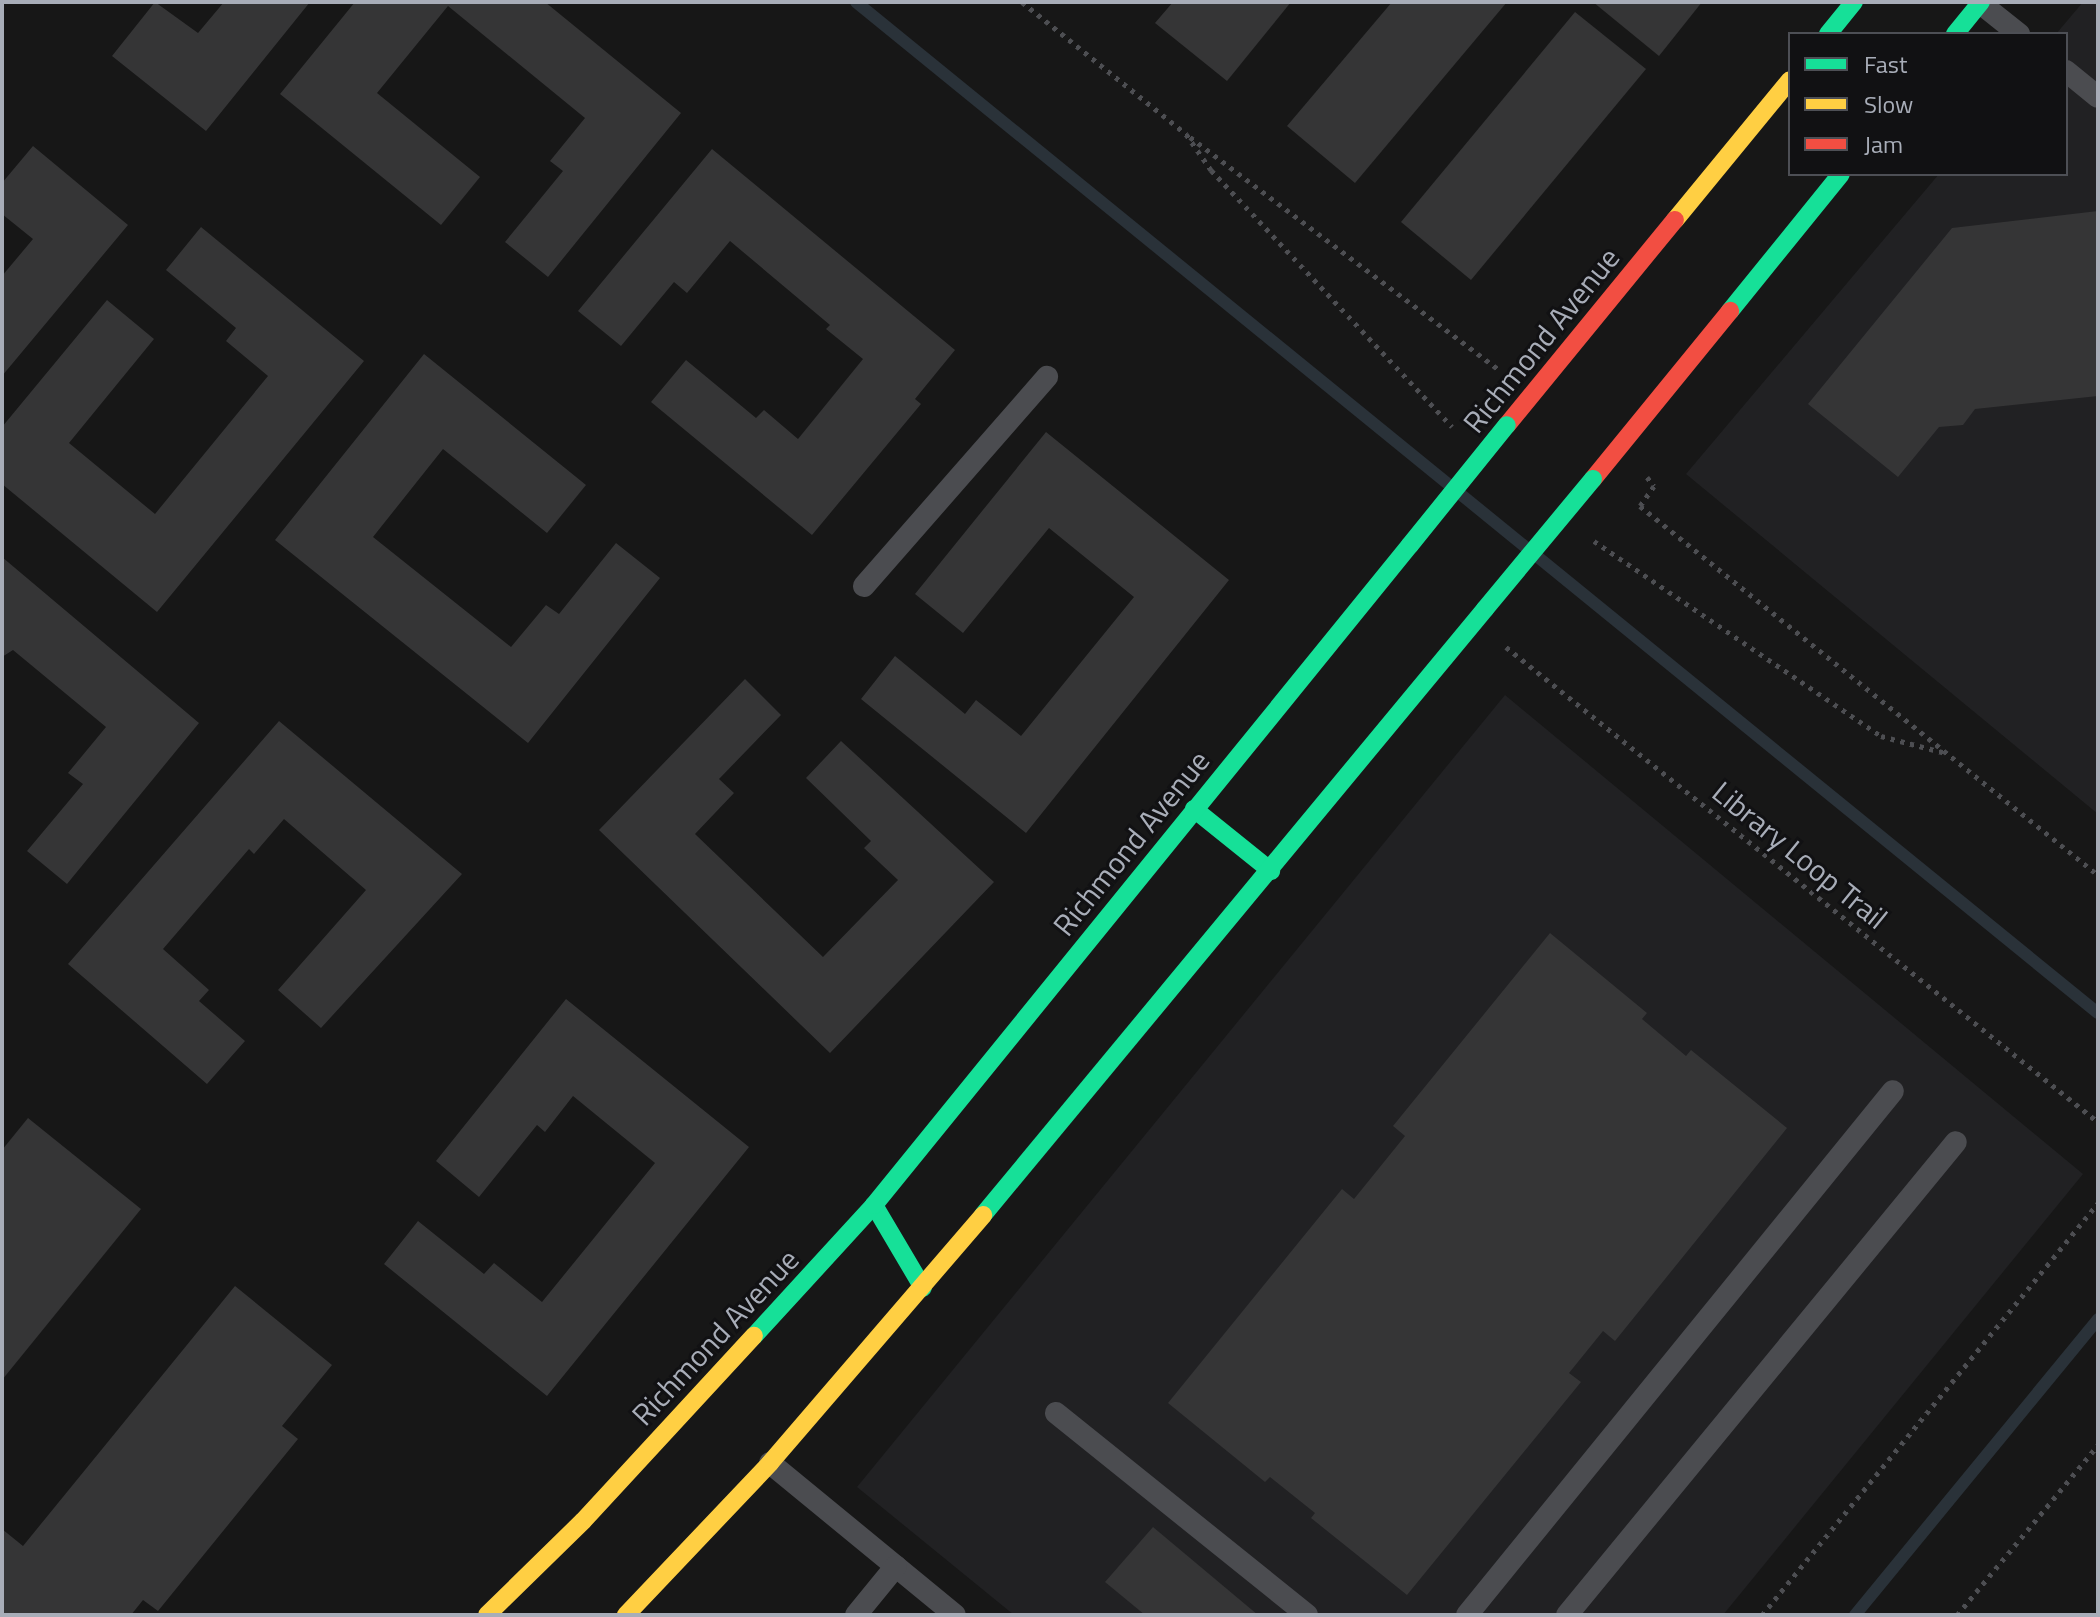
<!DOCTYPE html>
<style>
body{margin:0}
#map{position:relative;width:2100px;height:1617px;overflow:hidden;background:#171717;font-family:"Titillium Web",sans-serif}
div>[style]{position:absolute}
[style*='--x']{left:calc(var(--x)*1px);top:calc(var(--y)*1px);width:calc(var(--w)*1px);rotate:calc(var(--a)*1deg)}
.built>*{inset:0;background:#212123}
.stream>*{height:12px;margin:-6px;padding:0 6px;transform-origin:6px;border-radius:6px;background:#2a3239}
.building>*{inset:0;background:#353536}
.path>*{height:5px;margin-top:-2.5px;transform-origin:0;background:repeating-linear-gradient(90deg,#4d4e52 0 4px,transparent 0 10px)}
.lane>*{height:22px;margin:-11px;padding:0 11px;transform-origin:11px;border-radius:11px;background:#4b4c50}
.fast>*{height:18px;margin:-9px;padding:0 9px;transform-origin:9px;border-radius:9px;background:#16e098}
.slow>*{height:18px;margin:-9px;padding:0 9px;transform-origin:9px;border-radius:9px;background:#ffcf43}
.jam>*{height:18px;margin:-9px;padding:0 9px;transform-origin:9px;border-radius:9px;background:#f24e42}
.fast-bridge>*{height:18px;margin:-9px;padding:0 9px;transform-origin:9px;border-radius:9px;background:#16e098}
span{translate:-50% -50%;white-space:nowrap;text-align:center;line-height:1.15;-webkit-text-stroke:6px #111113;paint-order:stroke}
.street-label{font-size:30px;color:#a8adb8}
.frame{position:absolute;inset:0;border:4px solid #a8adb8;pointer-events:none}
.legend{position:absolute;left:1788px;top:32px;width:280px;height:144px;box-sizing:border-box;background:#111113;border:2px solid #4d4f55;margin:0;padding:10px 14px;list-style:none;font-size:24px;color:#a8adb8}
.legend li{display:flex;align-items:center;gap:16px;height:40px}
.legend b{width:40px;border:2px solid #4d4f55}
</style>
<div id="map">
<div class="built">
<i style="clip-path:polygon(2083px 2px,2098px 2px,2098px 814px,1686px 474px,1939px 174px,2066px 174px,2066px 34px,2056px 34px)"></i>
<i style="clip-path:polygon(1505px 695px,2083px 1174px,1723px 1615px,1014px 1615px,857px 1487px)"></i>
</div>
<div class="stream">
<i style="--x:856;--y:2;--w:1601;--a:39.15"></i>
<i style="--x:1855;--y:1615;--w:383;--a:-50.6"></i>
</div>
<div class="building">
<i style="clip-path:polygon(155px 2px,198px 33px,224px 2px,310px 2px,206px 131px,112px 56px)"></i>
<i style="clip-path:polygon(355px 2px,545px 2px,681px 113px,548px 277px,505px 242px,563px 171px,550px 161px,585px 118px,448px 6px,377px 93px,480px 177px,441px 225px,280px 94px)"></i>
<i style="clip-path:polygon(1173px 2px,1291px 2px,1227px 81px,1155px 23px)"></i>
<i style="clip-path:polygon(1392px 2px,1507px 2px,1355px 183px,1287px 126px)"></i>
<i style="clip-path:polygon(1593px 2px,1702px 2px,1659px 56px)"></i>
<i style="clip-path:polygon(1575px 12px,1646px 69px,1471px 280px,1401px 222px)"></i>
<i style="clip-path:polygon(33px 146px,128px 225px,2px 376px,2px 276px,33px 239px,2px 214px,2px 183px)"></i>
<i style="clip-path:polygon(712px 149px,955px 350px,915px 399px,921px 404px,812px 535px,651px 402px,686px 360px,756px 418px,764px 410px,798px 439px,863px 359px,826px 329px,830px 325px,730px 241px,687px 293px,674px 282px,621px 346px,578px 311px)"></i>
<i style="clip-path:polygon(2098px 211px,2098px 396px,1975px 409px,1963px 425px,1939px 427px,1898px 477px,1808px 404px,1952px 228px)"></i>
<i style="clip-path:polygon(201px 227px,364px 361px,157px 612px,2px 484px,2px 427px,107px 300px,154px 339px,69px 443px,155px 514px,268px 376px,226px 341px,236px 328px,166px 270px)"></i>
<i style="clip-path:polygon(424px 354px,586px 485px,547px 533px,443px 449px,373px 537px,511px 647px,546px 605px,559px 614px,616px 543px,660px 578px,528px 743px,275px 540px)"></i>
<i style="clip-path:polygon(1046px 432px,1229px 580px,1026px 833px,861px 699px,895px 656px,965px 714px,976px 700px,1021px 736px,1134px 597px,1049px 528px,963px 633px,915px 594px)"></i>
<i style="clip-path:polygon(2px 557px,199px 723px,67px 884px,27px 851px,83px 784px,68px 773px,106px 727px,13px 650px,2px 657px)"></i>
<i style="clip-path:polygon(745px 679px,781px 715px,719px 779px,734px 793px,695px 834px,823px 957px,898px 880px,864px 848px,871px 841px,806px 778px,841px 741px,994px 882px,830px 1053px,599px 830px)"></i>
<i style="clip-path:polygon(279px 721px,462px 874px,321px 1028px,278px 990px,366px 890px,284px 819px,254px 854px,249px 849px,163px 949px,209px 990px,199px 1001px,245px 1041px,207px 1084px,68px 964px)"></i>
<i style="clip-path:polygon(1550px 933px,1647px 1013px,1642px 1019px,1686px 1056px,1691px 1050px,1787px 1128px,1615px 1341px,1603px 1331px,1569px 1373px,1581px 1382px,1407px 1595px,1311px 1518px,1315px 1513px,1270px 1477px,1265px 1482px,1168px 1403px,1342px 1189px,1354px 1199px,1405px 1136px,1393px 1126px)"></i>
<i style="clip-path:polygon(566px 999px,749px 1147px,547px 1396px,384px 1264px,418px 1221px,484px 1274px,494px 1263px,542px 1302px,655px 1163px,573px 1096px,545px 1132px,537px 1125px,479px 1197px,436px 1161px)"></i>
<i style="clip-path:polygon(28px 1118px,141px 1209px,2px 1380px,2px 1150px)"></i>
<i style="clip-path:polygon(235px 1286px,332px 1365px,282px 1426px,298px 1439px,158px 1611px,143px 1600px,131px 1615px,2px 1615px,2px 1529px,23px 1546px)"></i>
<i style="clip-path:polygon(1153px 1527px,1258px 1615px,1145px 1615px,1105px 1582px)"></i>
</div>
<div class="path">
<i style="--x:1022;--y:2;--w:211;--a:38.8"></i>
<i style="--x:1186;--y:134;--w:44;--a:55.2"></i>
<i style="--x:1211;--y:170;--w:352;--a:46.8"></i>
<i style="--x:1190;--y:137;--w:386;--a:37"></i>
<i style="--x:1647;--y:477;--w:11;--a:52"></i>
<i style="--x:1654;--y:486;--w:24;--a:125"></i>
<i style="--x:1640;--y:506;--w:588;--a:38.86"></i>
<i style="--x:1594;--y:541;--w:347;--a:34.2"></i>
<i style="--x:1881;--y:736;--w:67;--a:14.7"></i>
<i style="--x:1506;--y:647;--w:759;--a:38.74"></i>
<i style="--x:1762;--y:1615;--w:532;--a:-50.8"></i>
<i style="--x:1957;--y:1615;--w:221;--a:-50.3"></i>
</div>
<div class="lane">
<i style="--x:1980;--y:3;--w:50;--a:38.5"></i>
<i style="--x:2066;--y:71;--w:41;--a:39.1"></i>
<i style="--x:864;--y:586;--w:278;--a:-48.8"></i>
<i style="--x:1056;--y:1413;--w:322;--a:38.8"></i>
<i style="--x:770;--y:1463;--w:239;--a:39.4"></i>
<i style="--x:856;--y:1615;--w:63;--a:-50.8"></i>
<i style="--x:1467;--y:1615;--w:675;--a:-50.89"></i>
<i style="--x:1567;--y:1615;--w:612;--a:-50.57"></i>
</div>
<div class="fast">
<i style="--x:1828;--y:34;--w:41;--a:-50.9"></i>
<i style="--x:1955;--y:34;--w:41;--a:-50.9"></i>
<i style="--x:1730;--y:311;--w:176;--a:-51"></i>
<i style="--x:1194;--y:809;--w:99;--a:38.8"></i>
<i style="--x:874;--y:1205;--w:96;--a:59.4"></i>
<i style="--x:983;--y:1215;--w:787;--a:-50.36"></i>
<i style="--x:754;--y:1336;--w:178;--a:-47.5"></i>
<i style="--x:874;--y:1205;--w:850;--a:-50.92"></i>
</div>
<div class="slow">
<i style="--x:1675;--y:220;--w:181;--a:-50.6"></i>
<i style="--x:487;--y:1615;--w:134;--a:-44.4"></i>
<i style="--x:583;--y:1521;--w:252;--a:-47.3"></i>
<i style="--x:626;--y:1615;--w:209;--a:-46.5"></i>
<i style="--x:770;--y:1463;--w:327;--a:-49.3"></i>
</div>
<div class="jam">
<i style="--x:1507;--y:425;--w:265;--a:-50.7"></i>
<i style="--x:1593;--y:479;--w:217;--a:-50.8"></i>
</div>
<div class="fast-bridge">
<i style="--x:1410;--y:545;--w:154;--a:-51.1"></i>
<i style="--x:1485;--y:609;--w:169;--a:-50.3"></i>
</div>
<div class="street-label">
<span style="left:1541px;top:340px;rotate:-51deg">Richmond Avenue</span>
<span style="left:1131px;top:843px;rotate:-51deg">Richmond Avenue</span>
<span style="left:1800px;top:855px;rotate:39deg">Library Loop Trail</span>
<span style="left:715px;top:1337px;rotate:-47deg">Richmond Avenue</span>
</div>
<div class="frame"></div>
<ul class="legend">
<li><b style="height:10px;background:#16e098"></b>Fast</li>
<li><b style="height:10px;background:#ffcf43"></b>Slow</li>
<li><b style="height:10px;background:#f24e42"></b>Jam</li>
</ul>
</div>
